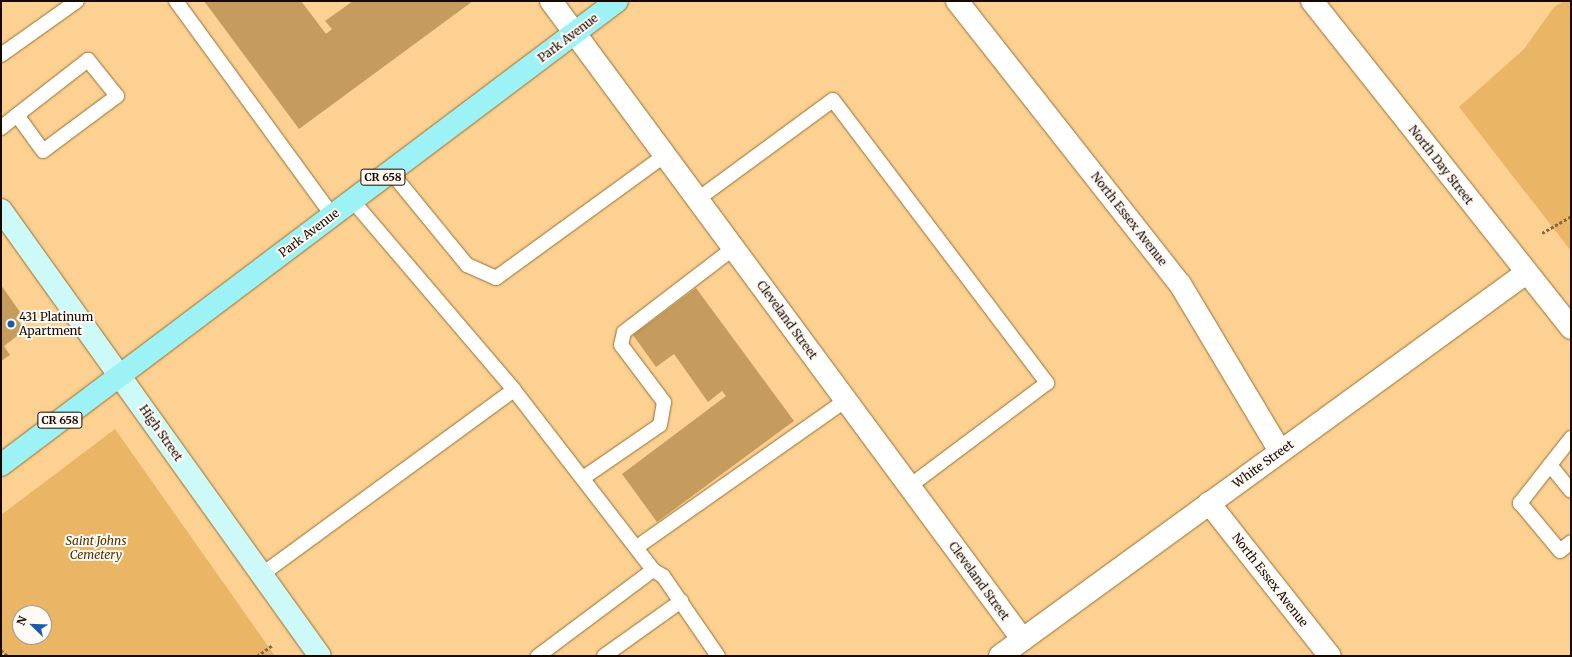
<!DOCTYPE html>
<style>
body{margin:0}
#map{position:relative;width:1572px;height:657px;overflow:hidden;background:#fdd192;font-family:Merriweather,serif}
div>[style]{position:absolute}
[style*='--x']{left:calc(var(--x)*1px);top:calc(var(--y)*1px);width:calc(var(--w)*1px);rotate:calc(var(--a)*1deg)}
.green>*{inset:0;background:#eab565}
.building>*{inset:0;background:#c59c5e}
.path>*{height:2.5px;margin-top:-1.25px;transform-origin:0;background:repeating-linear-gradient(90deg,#856845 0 3px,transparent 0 5px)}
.roads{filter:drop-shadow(0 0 1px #977031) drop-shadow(0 0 1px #977031)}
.service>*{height:14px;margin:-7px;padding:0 7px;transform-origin:7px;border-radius:7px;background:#fff}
.minor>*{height:22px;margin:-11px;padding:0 11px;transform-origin:11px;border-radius:11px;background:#fff}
.secondary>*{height:22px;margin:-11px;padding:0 11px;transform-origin:11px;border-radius:11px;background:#cef9f9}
.primary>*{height:22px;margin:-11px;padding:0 11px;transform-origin:11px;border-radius:11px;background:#9cf2f4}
.dots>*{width:11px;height:11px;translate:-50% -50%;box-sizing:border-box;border:2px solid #fef9f3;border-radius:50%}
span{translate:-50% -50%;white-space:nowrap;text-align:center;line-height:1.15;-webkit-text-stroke:4px #fef9f3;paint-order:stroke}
.shield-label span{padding:1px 3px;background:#fef9f3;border:1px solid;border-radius:3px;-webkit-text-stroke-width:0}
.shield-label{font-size:11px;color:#180900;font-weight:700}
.street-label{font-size:12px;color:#180900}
.poi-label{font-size:12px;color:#180900}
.left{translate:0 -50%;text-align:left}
.park-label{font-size:12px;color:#4f3400;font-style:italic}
.frame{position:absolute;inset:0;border:2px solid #180900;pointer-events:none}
.north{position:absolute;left:12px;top:605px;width:40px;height:40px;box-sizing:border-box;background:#fef9f3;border:1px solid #a29992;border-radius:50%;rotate:293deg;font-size:11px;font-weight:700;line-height:16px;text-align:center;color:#180900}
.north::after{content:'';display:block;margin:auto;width:14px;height:18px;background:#1a5aab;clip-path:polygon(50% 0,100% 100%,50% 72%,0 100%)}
</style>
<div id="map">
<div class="green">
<i style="clip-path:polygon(1564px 1px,1571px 1px,1571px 251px,1459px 107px,1524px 49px,1554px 7px)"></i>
<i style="clip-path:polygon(evenodd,115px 429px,275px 656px,1px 656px,1px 515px,115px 429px,20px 613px,44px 613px,44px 637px,20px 637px,20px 613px)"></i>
</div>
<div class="building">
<i style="clip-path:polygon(204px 1px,301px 1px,326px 34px,332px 29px,325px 21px,353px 1px,473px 1px,299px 129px)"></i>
<i style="clip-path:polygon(1px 285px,20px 312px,16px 318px,25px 330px,4px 346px,10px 355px,1px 361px)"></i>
<i style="clip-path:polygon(696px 288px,794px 421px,657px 522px,622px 474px,726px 396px,722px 391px,708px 402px,674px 354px,656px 367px,633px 335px)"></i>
</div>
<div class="path">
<i style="--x:1542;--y:233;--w:34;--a:-30"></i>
<i style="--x:1;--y:650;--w:9;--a:41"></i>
<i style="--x:257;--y:656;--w:19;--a:-35"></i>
</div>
<div class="roads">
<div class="service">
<i style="--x:176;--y:1;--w:265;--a:53.9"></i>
<i style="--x:1;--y:55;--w:93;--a:-35.4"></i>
<i style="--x:1;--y:128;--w:21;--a:-39"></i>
<i style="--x:17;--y:115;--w:90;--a:-37.8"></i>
<i style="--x:88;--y:60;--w:46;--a:51.1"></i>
<i style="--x:117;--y:96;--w:92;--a:143.4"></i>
<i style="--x:43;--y:151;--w:44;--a:-125.8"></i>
<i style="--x:390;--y:171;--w:122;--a:50.7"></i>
<i style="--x:467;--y:265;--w:32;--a:24"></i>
<i style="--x:496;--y:278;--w:209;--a:-36"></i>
<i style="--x:698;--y:199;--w:167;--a:-36.3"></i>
<i style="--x:833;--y:100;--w:355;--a:52.9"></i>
<i style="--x:1047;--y:383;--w:171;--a:143.1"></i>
<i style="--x:352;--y:200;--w:250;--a:49.5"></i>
<i style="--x:514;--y:390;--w:227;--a:52.3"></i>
<i style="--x:653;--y:570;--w:144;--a:143.2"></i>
<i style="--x:1571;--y:438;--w:83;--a:128.1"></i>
<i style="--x:1520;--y:503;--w:62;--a:50.2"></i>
<i style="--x:1560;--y:551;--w:14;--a:-39"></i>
<i style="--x:1550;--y:465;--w:33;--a:51"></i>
<i style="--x:583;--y:478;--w:93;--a:-34.5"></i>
<i style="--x:660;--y:425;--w:23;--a:-80"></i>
<i style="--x:664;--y:402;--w:71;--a:-127"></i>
<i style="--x:621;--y:345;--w:13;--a:-77"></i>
<i style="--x:624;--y:332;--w:138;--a:-37.4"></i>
<i style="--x:637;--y:547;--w:256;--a:-35.1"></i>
<i style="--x:653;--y:570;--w:12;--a:31"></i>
<i style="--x:663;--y:576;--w:97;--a:55.5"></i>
<i style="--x:261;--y:575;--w:313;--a:-36.2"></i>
<i style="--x:604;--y:656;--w:95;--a:-35.5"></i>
</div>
<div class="minor">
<i style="--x:551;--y:1;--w:794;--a:53.55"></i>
<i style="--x:957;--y:1;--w:360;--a:51.8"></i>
<i style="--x:1180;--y:284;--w:195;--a:59.1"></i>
<i style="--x:1312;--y:1;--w:417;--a:51.6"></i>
<i style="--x:1209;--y:503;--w:195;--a:51.7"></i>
<i style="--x:1000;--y:656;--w:651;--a:-36.06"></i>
</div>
<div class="secondary">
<i style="--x:1;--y:210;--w:548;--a:54.43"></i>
</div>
<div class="primary">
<i style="--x:1;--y:465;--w:771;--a:-36.99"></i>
</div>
</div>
<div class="dots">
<i style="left:11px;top:324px;background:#1a5aab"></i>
</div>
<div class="shield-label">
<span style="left:383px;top:177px">CR 658</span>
<span style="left:60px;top:420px">CR 658</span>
</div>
<div class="street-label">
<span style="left:568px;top:38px;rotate:-37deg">Park Avenue</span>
<span style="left:1441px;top:165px;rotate:52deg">North Day Street</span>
<span style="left:1129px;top:219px;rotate:52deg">North Essex Avenue</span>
<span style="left:309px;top:233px;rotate:-37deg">Park Avenue</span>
<span style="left:787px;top:320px;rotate:54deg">Cleveland Street</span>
<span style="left:161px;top:433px;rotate:55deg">High Street</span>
<span style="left:1263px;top:464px;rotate:-36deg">White Street</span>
<span style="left:1270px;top:580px;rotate:52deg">North Essex Avenue</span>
<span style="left:979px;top:581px;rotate:54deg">Cleveland Street</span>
</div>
<div class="poi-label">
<span class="left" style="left:19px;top:324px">431 Platinum<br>Apartment</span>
</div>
<div class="park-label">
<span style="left:96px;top:548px">Saint Johns<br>Cemetery</span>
</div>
<div class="frame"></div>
<div class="north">N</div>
</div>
